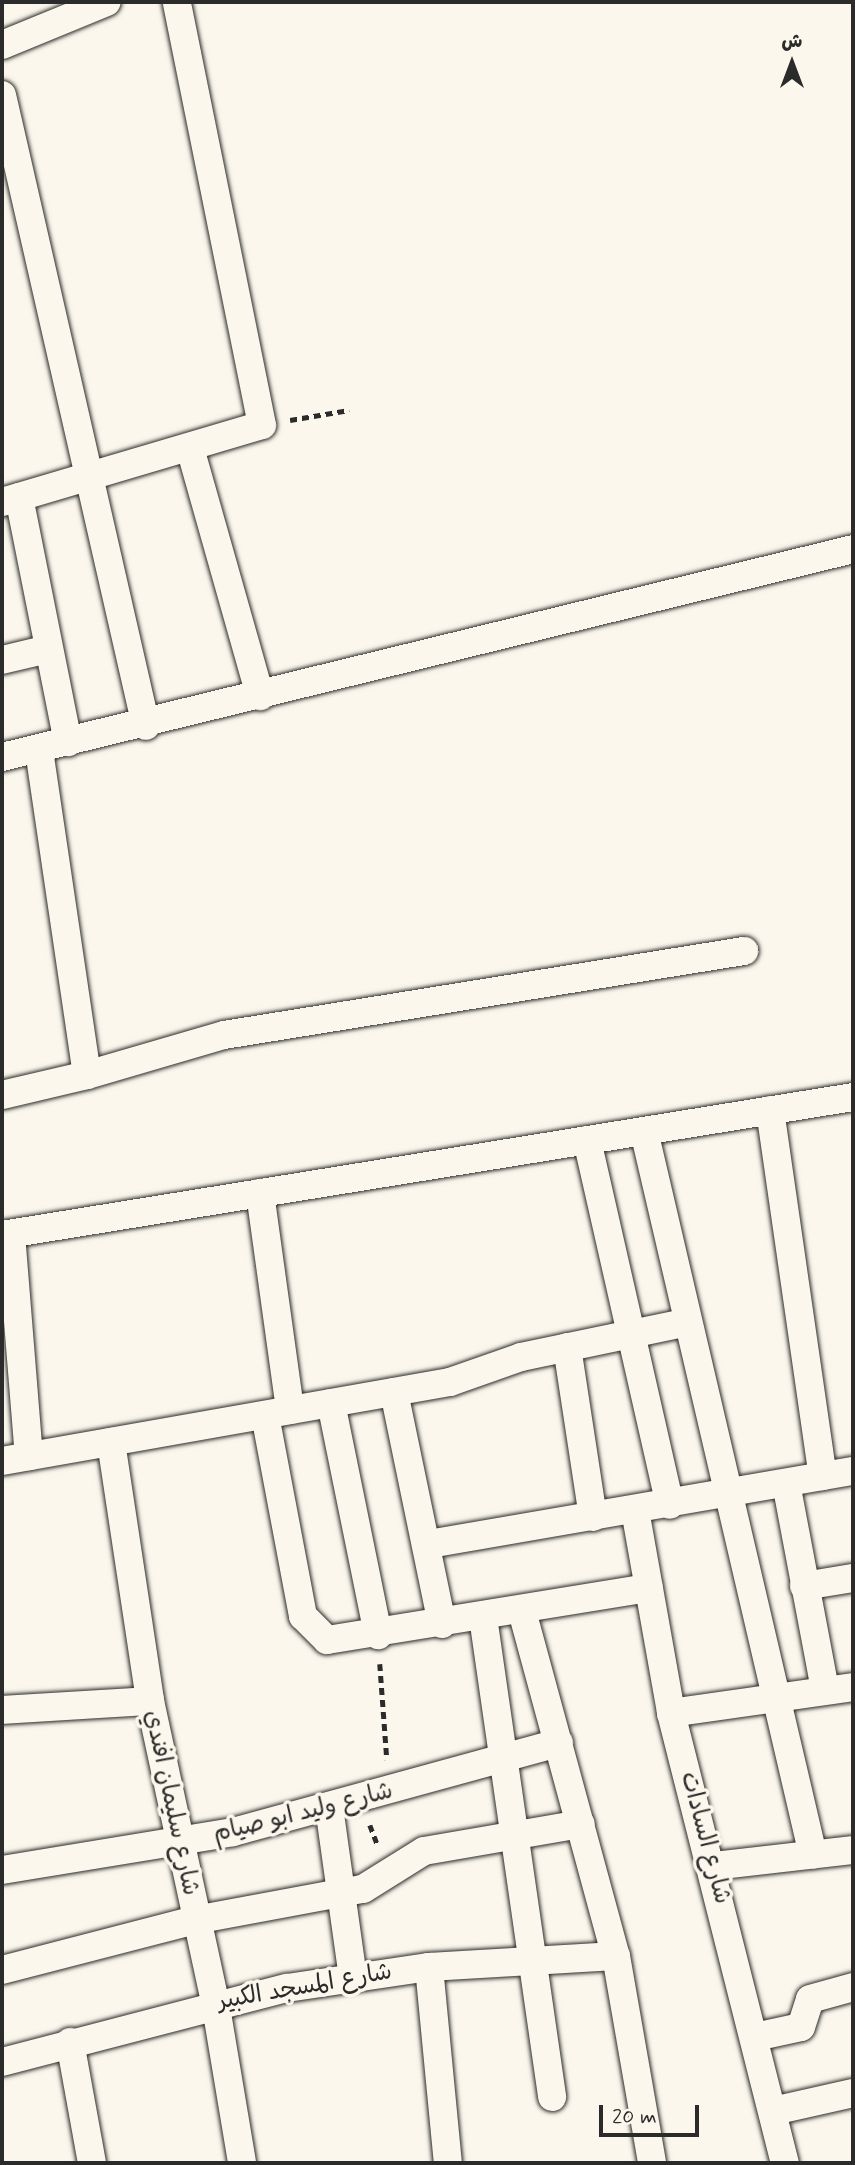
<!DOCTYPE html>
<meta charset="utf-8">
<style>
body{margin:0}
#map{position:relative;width:855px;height:2165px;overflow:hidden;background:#fbf7ec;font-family:Mynerve,"Playpen Sans Arabic",sans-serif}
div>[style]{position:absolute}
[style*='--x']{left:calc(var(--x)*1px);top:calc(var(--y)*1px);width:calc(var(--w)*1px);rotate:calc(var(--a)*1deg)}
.path>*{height:4.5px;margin-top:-2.25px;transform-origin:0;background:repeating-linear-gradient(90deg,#2b2b2b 0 7px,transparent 0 12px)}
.roads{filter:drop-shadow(0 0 2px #2b2b2b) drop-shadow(0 0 2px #2b2b2b)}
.street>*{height:28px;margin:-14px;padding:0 14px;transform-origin:14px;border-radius:14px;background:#fbf7ec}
span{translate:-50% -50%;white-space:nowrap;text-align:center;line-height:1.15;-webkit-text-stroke:7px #fbf7ec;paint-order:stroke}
.street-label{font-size:24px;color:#2b2b2b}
.frame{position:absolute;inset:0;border:4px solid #2b2b2b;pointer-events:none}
.north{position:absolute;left:757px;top:28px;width:70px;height:70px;-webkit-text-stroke:5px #fbf7ec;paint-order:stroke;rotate:0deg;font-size:19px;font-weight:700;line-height:28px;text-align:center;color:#2b2b2b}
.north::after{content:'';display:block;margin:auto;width:24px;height:32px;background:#2b2b2b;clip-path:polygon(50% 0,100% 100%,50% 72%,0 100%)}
.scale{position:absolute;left:599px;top:2105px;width:100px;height:32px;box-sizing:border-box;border:4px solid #2b2b2b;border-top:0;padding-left:9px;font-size:21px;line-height:24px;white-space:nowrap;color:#2b2b2b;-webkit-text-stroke:5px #fbf7ec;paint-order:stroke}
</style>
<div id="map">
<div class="path">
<i style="--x:290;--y:420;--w:60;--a:-9.6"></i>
<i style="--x:380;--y:1664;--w:96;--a:85.8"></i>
<i style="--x:370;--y:1825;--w:22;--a:69"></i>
</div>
<div class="roads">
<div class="street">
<i style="--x:2;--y:45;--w:113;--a:-22.3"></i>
<i style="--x:2;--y:95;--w:647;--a:77.14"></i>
<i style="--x:190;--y:448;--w:258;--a:74.2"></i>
<i style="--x:19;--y:497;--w:250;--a:78.7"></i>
<i style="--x:2;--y:502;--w:271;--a:-16.5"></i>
<i style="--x:262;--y:425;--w:431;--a:-101.4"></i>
<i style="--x:2;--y:660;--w:47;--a:-13.4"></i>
<i style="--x:2;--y:757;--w:876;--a:-13.73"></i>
<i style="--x:87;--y:1075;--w:143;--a:-16.3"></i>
<i style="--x:224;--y:1035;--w:527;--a:-9.18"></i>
<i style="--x:2;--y:1095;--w:87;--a:-13.2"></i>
<i style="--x:87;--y:1075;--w:329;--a:-98.4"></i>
<i style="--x:770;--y:1110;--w:370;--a:81.8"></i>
<i style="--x:644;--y:1131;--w:743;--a:76.86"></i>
<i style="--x:587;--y:1140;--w:374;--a:77.2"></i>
<i style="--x:260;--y:1193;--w:219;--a:82.1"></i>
<i style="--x:11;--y:1234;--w:223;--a:85.4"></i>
<i style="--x:2;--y:1235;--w:862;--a:-9.21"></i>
<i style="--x:567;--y:1347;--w:172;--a:81.3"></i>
<i style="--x:394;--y:1392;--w:237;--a:78.3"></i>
<i style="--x:331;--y:1403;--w:237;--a:78.5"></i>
<i style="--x:265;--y:1415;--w:205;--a:79.3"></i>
<i style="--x:303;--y:1616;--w:34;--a:45"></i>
<i style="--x:327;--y:1640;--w:326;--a:-9.2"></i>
<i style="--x:111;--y:1442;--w:262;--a:81.4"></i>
<i style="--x:150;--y:1701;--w:307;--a:77.8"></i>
<i style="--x:215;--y:2001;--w:164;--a:80.5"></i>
<i style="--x:2;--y:1461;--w:455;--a:-10"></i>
<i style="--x:450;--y:1382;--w:75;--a:-19.4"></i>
<i style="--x:521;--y:1357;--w:167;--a:-11.8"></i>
<i style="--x:786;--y:1483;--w:211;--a:79.3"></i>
<i style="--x:635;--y:1510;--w:206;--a:79.9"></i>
<i style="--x:671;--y:1713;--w:464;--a:75.8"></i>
<i style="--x:429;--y:1544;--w:430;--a:-9.8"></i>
<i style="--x:804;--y:1586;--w:50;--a:-9.3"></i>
<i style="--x:522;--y:1611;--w:358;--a:74.8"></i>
<i style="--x:616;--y:1956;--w:210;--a:80.1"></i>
<i style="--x:483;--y:1617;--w:485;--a:81.8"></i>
<i style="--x:2;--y:1710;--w:148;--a:-3.5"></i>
<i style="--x:671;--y:1713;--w:184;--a:-8.1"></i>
<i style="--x:329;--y:1807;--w:172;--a:82"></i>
<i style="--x:713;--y:1866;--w:141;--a:-6.5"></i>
<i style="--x:2;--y:1870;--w:234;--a:-9.3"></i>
<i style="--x:233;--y:1832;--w:338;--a:-15.3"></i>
<i style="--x:429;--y:1967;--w:197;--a:84.5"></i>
<i style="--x:2;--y:1970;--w:199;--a:-14.5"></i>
<i style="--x:195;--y:1920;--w:171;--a:-10.5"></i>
<i style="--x:363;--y:1889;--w:72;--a:-31.9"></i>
<i style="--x:424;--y:1851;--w:159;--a:-9.8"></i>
<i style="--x:755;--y:2037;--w:47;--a:-12.3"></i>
<i style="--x:801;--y:2027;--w:29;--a:-72"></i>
<i style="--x:810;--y:1999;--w:45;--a:-15.6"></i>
<i style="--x:70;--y:2042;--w:123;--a:79.7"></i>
<i style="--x:2;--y:2062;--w:294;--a:-14.6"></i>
<i style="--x:287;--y:1988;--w:144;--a:-8.4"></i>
<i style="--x:429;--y:1967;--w:187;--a:-3.4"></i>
<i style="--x:773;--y:2111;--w:82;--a:-12.7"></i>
</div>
</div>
<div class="street-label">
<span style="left:171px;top:1803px;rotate:78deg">شارع سليمان افندي</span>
<span style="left:303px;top:1813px;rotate:-14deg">شارع وليد ابو صيام</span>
<span style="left:705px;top:1838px;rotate:75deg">شارع السادات</span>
<span style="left:305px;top:1987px;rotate:-10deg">شارع المسجد الكبير</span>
</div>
<div class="frame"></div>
<div class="north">ش</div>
<div class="scale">20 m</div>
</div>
